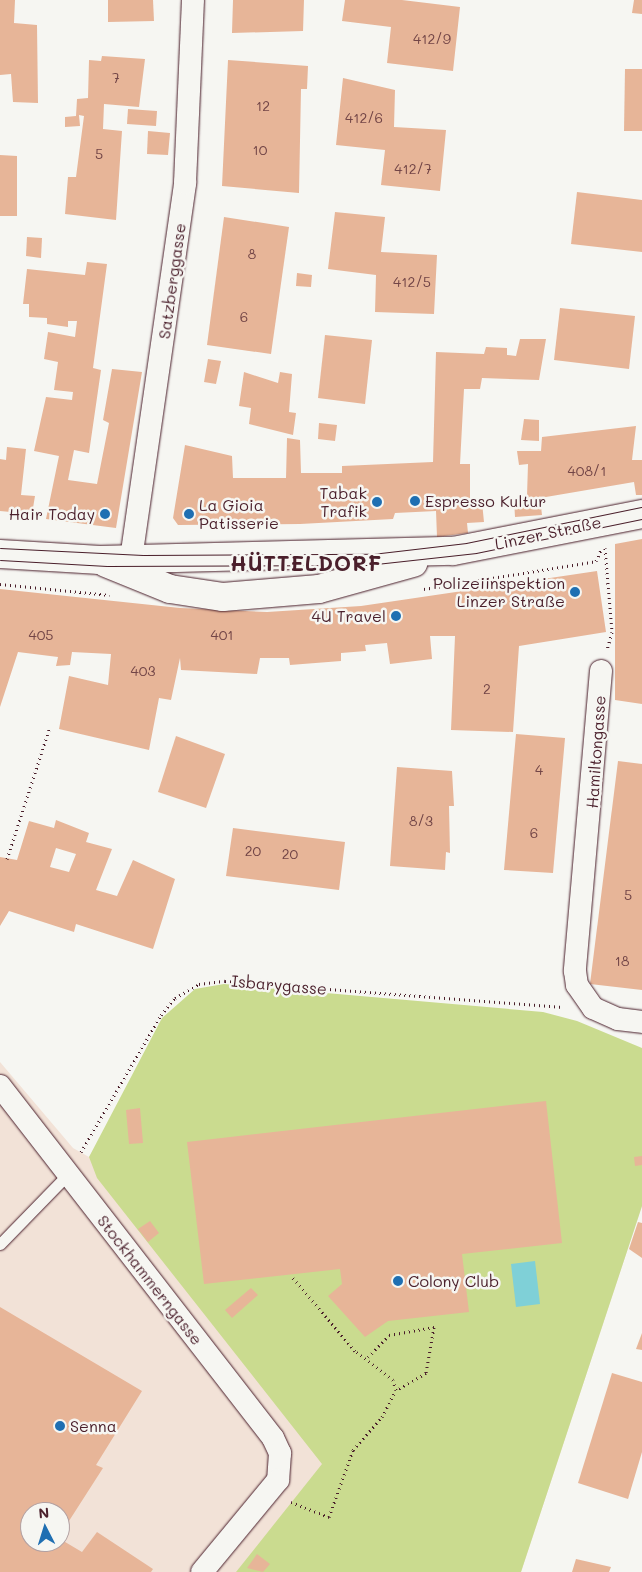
<!DOCTYPE html>
<meta charset="utf-8">
<style>
body{margin:0}
#map{position:relative;width:642px;height:1572px;overflow:hidden;background:#f6f6f2;font-family:Mali,sans-serif}
div>[style]{position:absolute}
[style*='--x']{left:calc(var(--x)*1px);top:calc(var(--y)*1px);width:calc(var(--w)*1px);rotate:calc(var(--a)*1deg)}
.built>*{inset:0;background:#f2e2d7}
.green>*{inset:0;background:#cadb8f}
.water>*{inset:0;background:#7fd0d7}
.building>*{inset:0;background:#e7b598}
.path>*{height:3px;margin-top:-1.5px;transform-origin:0;background:repeating-linear-gradient(90deg,#4a1f2b 0 1px,transparent 0 5px)}
.roads{filter:drop-shadow(0 0 1px #4a1f2b) drop-shadow(0 0 1px #4a1f2b)}
.lane>*{height:11px;margin:-5.5px;padding:0 5.5px;transform-origin:5.5px;border-radius:5.5px;background:#f6f6f2}
.street>*{height:22px;margin:-11px;padding:0 11px;transform-origin:11px;border-radius:11px;background:#f6f6f2}
.secondary>*{height:28px;margin:-14px;padding:0 14px;transform-origin:14px;border-radius:14px;background:#f6f6f2}
.tram>*{height:1px;margin:-0.5px;padding:0 0.5px;transform-origin:0.5px;border-radius:0.5px;background:#4a1f2b}
.dots>*{width:14px;height:14px;translate:-50% -50%;box-sizing:border-box;border:2px solid #f6f6f2;border-radius:50%}
span{translate:-50% -50%;white-space:nowrap;text-align:center;line-height:1.15;-webkit-text-stroke:5px #f6f6f2;paint-order:stroke}
.number-label{font-size:14px;color:#714446}
.number-label span{-webkit-text-stroke-width:0}
.street-label{font-size:16px;color:#4a1f2b}
.poi-label{font-size:16px;color:#4a1f2b}
.right{translate:-100% -50%;text-align:right}
.left{translate:0 -50%;text-align:left}
.district-label{font-size:21px;color:#4a1f2b;font-weight:700;letter-spacing:1px}
.north{position:absolute;left:20px;top:1502px;width:50px;height:50px;box-sizing:border-box;background:#f6f6f2;border:1px solid #b1a0a2;border-radius:50%;rotate:355deg;font-size:14px;font-weight:700;line-height:20px;text-align:center;color:#4a1f2b}
.north::after{content:'';display:block;margin:auto;width:18px;height:22px;background:#1f6fb2;clip-path:polygon(50% 0,100% 100%,50% 72%,0 100%)}
</style>
<div id="map">
<div class="built">
<i style="clip-path:polygon(evenodd,162px 1039px,642px 1048px,642px 1206px,521px 1572px,0 1572px,0 1062px,73px 1148px,89px 1157px,162px 1039px,30px 1512px,60px 1512px,60px 1542px,30px 1542px,30px 1512px)"></i>
</div>
<div class="green">
<i style="clip-path:polygon(224px 984px,543px 1012px,577px 1021px,642px 1048px,642px 1206px,521px 1572px,236px 1572px,322px 1464px,97px 1178px,89px 1157px,162px 1018px,195px 989px)"></i>
</div>
<div class="water">
<i style="clip-path:polygon(535px 1261px,540px 1304px,516px 1307px,511px 1264px)"></i>
</div>
<div class="building">
<i style="clip-path:polygon(0 0,15px 0,14px 23px,37px 25px,38px 103px,13px 102px,11px 74px,0 75px)"></i>
<i style="clip-path:polygon(108px 0,153px 0,154px 21px,108px 22px)"></i>
<i style="clip-path:polygon(233px 0,304px 0,303px 31px,232px 33px)"></i>
<i style="clip-path:polygon(345px 0,402px 0,460px 7px,453px 71px,387px 63px,391px 27px,342px 21px)"></i>
<i style="clip-path:polygon(634px 0,642px 0,642px 14px,632px 13px)"></i>
<i style="clip-path:polygon(102px 56px,145px 59px,139px 107px,104px 104px,103px 129px,122px 131px,116px 220px,65px 214px,68px 177px,76px 177px,84px 116px,79px 115px,80px 126px,65px 127px,65px 117px,76px 116px,77px 99px,88px 98px,89px 60px,101px 61px)"></i>
<i style="clip-path:polygon(228px 60px,308px 66px,307px 89px,301px 89px,299px 193px,222px 186px)"></i>
<i style="clip-path:polygon(625px 69px,642px 69px,642px 131px,624px 131px)"></i>
<i style="clip-path:polygon(343px 78px,395px 90px,394px 127px,446px 130px,440px 191px,381px 185px,385px 150px,336px 145px)"></i>
<i style="clip-path:polygon(128px 109px,157px 111px,156px 126px,127px 124px)"></i>
<i style="clip-path:polygon(148px 131px,170px 133px,168px 155px,147px 154px)"></i>
<i style="clip-path:polygon(0 155px,17px 156px,17px 216px,0 216px)"></i>
<i style="clip-path:polygon(577px 192px,642px 200px,642px 252px,571px 244px)"></i>
<i style="clip-path:polygon(335px 212px,385px 217px,381px 252px,437px 255px,434px 314px,375px 312px,376px 275px,328px 269px)"></i>
<i style="clip-path:polygon(224px 217px,289px 227px,271px 354px,207px 345px)"></i>
<i style="clip-path:polygon(27px 237px,42px 238px,41px 258px,26px 256px)"></i>
<i style="clip-path:polygon(87px 262px,107px 264px,93px 368px,101px 370px,89px 453px,74px 450px,68px 480px,97px 484px,109px 423px,103px 420px,112px 369px,142px 372px,116px 528px,46px 519px,59px 456px,34px 451px,46px 397px,72px 400px,73px 392px,54px 390px,58px 362px,44px 359px,48px 332px,75px 337px,77px 321px,68px 321px,68px 327px,47px 324px,47px 318px,29px 317px,29px 304px,23px 304px,27px 269px,85px 275px)"></i>
<i style="clip-path:polygon(297px 273px,312px 275px,311px 287px,296px 286px)"></i>
<i style="clip-path:polygon(560px 308px,635px 316px,629px 369px,554px 360px)"></i>
<i style="clip-path:polygon(325px 335px,372px 340px,365px 404px,318px 398px)"></i>
<i style="clip-path:polygon(520px 339px,546px 339px,539px 380px,482px 378px,480px 389px,464px 389px,460px 464px,470px 464px,470px 499px,482px 502px,484px 522px,467px 523px,468px 533px,437px 537px,436px 511px,395px 513px,393px 519px,300px 524px,178px 525px,173px 518px,185px 445px,232px 456px,233px 478px,286px 478px,287px 438px,300px 440px,301px 473px,342px 473px,342px 466px,433px 462px,436px 352px,484px 354px,486px 347px,507px 348px,507px 355px,516px 356px)"></i>
<i style="clip-path:polygon(208px 359px,221px 361px,216px 384px,204px 382px)"></i>
<i style="clip-path:polygon(244px 372px,278px 383px,280px 372px,292px 374px,289px 412px,296px 413px,293px 435px,249px 424px,251px 408px,239px 406px)"></i>
<i style="clip-path:polygon(524px 419px,539px 420px,539px 441px,521px 440px)"></i>
<i style="clip-path:polygon(319px 423px,337px 425px,335px 441px,318px 439px)"></i>
<i style="clip-path:polygon(636px 426px,632px 460px,642px 460px,642px 495px,636px 495px,634px 482px,540px 498px,542px 515px,515px 517px,514px 500px,527px 496px,528px 464px,519px 465px,517px 451px,541px 451px,542px 437px)"></i>
<i style="clip-path:polygon(7px 447px,26px 449px,21px 495px,35px 496px,32px 514px,0 511px,0 459px,6px 460px)"></i>
<i style="clip-path:polygon(642px 539px,642px 704px,615px 700px,615px 544px)"></i>
<i style="clip-path:polygon(597px 571px,606px 632px,519px 646px,513px 732px,451px 730px,455px 636px,430px 636px,432px 659px,390px 664px,387px 643px,365px 645px,366px 651px,341px 653px,341px 661px,290px 665px,289px 658px,260px 658px,257px 674px,181px 670px,180px 658px,171px 700px,159px 698px,149px 750px,59px 729px,69px 676px,108px 685px,111px 654px,72px 652px,70px 665px,56px 666px,58px 657px,18px 652px,0 707px,0 589px,180px 608px,267px 612px,361px 606px)"></i>
<i style="clip-path:polygon(516px 734px,565px 738px,553px 873px,504px 870px)"></i>
<i style="clip-path:polygon(176px 736px,225px 754px,206px 808px,158px 792px)"></i>
<i style="clip-path:polygon(618px 761px,642px 764px,642px 990px,590px 984px)"></i>
<i style="clip-path:polygon(397px 767px,452px 771px,454px 806px,449px 806px,450px 853px,446px 852px,445px 870px,390px 866px)"></i>
<i style="clip-path:polygon(evenodd,56px 820px,89px 833px,86px 842px,112px 849px,96px 890px,117px 896px,133px 860px,175px 879px,153px 949px,76px 924px,74px 932px,9px 911px,0 926px,0 857px,17px 860px,29px 821px,54px 828px,56px 820px,56px 848px,76px 854px,69px 872px,50px 867px,56px 848px)"></i>
<i style="clip-path:polygon(233px 828px,345px 842px,339px 890px,226px 876px)"></i>
<i style="clip-path:polygon(546px 1101px,562px 1243px,462px 1254px,469px 1312px,388px 1321px,365px 1337px,328px 1296px,342px 1284px,340px 1269px,204px 1284px,187px 1142px)"></i>
<i style="clip-path:polygon(140px 1108px,143px 1143px,129px 1144px,126px 1110px)"></i>
<i style="clip-path:polygon(642px 1156px,642px 1165px,635px 1166px,634px 1157px)"></i>
<i style="clip-path:polygon(150px 1221px,159px 1233px,148px 1242px,138px 1229px)"></i>
<i style="clip-path:polygon(638px 1222px,642px 1223px,642px 1258px,629px 1249px)"></i>
<i style="clip-path:polygon(251px 1288px,258px 1295px,232px 1318px,225px 1310px)"></i>
<i style="clip-path:polygon(0 1307px,142px 1391px,96px 1465px,103px 1468px,60px 1535px,60px 1512px,30px 1512px,30px 1542px,60px 1539px,82px 1552px,97px 1532px,153px 1569px,151px 1572px,0 1572px)"></i>
<i style="clip-path:polygon(642px 1333px,642px 1350px,636px 1349px)"></i>
<i style="clip-path:polygon(612px 1373px,642px 1382px,642px 1452px,628px 1499px,578px 1483px)"></i>
<i style="clip-path:polygon(257px 1554px,270px 1564px,263px 1572px,247px 1568px)"></i>
<i style="clip-path:polygon(576px 1559px,611px 1567px,609px 1572px,572px 1572px)"></i>
</div>
<div class="path">
<i style="--x:605;--y:548;--w:84;--a:85.2"></i>
<i style="--x:612;--y:632;--w:18;--a:106"></i>
<i style="--x:0;--y:584;--w:110;--a:5.8"></i>
<i style="--x:424;--y:589;--w:174;--a:-9.2"></i>
<i style="--x:596;--y:561;--w:12;--a:-66"></i>
<i style="--x:7;--y:859;--w:139;--a:-72"></i>
<i style="--x:81;--y:1152;--w:159;--a:-59.7"></i>
<i style="--x:161;--y:1015;--w:22;--a:-51"></i>
<i style="--x:175;--y:998;--w:28;--a:-30"></i>
<i style="--x:199;--y:984;--w:26;--a:-7"></i>
<i style="--x:225;--y:981;--w:339;--a:4.4"></i>
<i style="--x:368;--y:1357;--w:30;--a:-46"></i>
<i style="--x:389;--y:1335;--w:46;--a:-10.1"></i>
<i style="--x:434;--y:1327;--w:47;--a:99.9"></i>
<i style="--x:426;--y:1373;--w:34;--a:150"></i>
<i style="--x:291;--y:1502;--w:41;--a:21.5"></i>
<i style="--x:329;--y:1517;--w:71;--a:-70.3"></i>
<i style="--x:353;--y:1450;--w:44;--a:-48.7"></i>
<i style="--x:382;--y:1417;--w:30;--a:-63"></i>
<i style="--x:396;--y:1390;--w:10;--a:-107"></i>
<i style="--x:393;--y:1380;--w:48;--a:-142.7"></i>
<i style="--x:355;--y:1351;--w:96;--a:-130.3"></i>
</div>
<div class="roads">
<div class="lane">
<i style="--x:0;--y:1244;--w:98;--a:-45.8"></i>
</div>
<div class="street">
<i style="--x:131;--y:559;--w:380;--a:-81.8"></i>
<i style="--x:185;--y:183;--w:183;--a:-87.5"></i>
<i style="--x:601;--y:671;--w:301;--a:95"></i>
<i style="--x:575;--y:971;--w:14;--a:82"></i>
<i style="--x:577;--y:985;--w:28;--a:55"></i>
<i style="--x:593;--y:1008;--w:27;--a:24"></i>
<i style="--x:618;--y:1019;--w:24;--a:7"></i>
<i style="--x:0;--y:1086;--w:445;--a:52.2"></i>
<i style="--x:273;--y:1438;--w:17;--a:65"></i>
<i style="--x:280;--y:1453;--w:27;--a:94"></i>
<i style="--x:278;--y:1480;--w:119;--a:129.6"></i>
</div>
<div class="secondary">
<i style="--x:0;--y:554;--w:100;--a:3.4"></i>
<i style="--x:100;--y:560;--w:353;--a:-1.5"></i>
<i style="--x:453;--y:551;--w:193;--a:-11.1"></i>
<i style="--x:106;--y:563;--w:69;--a:22.1"></i>
<i style="--x:170;--y:589;--w:54;--a:8.6"></i>
<i style="--x:223;--y:597;--w:96;--a:-4.8"></i>
<i style="--x:319;--y:589;--w:98;--a:-15.5"></i>
</div>
</div>
<div class="tram">
<i style="--x:0;--y:548;--w:143;--a:2.8"></i>
<i style="--x:143;--y:555;--w:229;--a:-0.3"></i>
<i style="--x:372;--y:554;--w:95;--a:-6.7"></i>
<i style="--x:466;--y:543;--w:180;--a:-11.6"></i>
<i style="--x:0;--y:560;--w:107;--a:3.2"></i>
<i style="--x:107;--y:566;--w:260;--a:-0.2"></i>
<i style="--x:367;--y:565;--w:110;--a:-6.3"></i>
<i style="--x:476;--y:553;--w:169;--a:-11.6"></i>
</div>
<div class="dots">
<i style="left:415px;top:501px;background:#1f6fb2"></i>
<i style="left:377px;top:502px;background:#1f6fb2"></i>
<i style="left:105px;top:514px;background:#1f6fb2"></i>
<i style="left:189px;top:514px;background:#1f6fb2"></i>
<i style="left:575px;top:592px;background:#1f6fb2"></i>
<i style="left:396px;top:616px;background:#1f6fb2"></i>
<i style="left:398px;top:1281px;background:#1f6fb2"></i>
<i style="left:60px;top:1426px;background:#1f6fb2"></i>
</div>
<div class="number-label">
<span style="left:432px;top:39px">412/9</span>
<span style="left:116px;top:78px">7</span>
<span style="left:263px;top:106px">12</span>
<span style="left:364px;top:118px">412/6</span>
<span style="left:260px;top:150px">10</span>
<span style="left:99px;top:154px">5</span>
<span style="left:413px;top:169px">412/7</span>
<span style="left:252px;top:254px">8</span>
<span style="left:412px;top:282px">412/5</span>
<span style="left:244px;top:317px">6</span>
<span style="left:587px;top:471px">408/1</span>
<span style="left:41px;top:635px">405</span>
<span style="left:222px;top:635px">401</span>
<span style="left:143px;top:671px">403</span>
<span style="left:487px;top:689px">2</span>
<span style="left:539px;top:770px">4</span>
<span style="left:421px;top:821px">8/3</span>
<span style="left:534px;top:833px">6</span>
<span style="left:253px;top:851px">20</span>
<span style="left:290px;top:854px">20</span>
<span style="left:628px;top:895px">5</span>
<span style="left:622px;top:961px">18</span>
</div>
<div class="street-label">
<span style="left:172px;top:281px;rotate:-82deg">Satzberggasse</span>
<span style="left:548px;top:533px;rotate:-12deg">Linzer Straße</span>
<span style="left:596px;top:752px;rotate:-86deg">Hamiltongasse</span>
<span style="left:279px;top:985px;rotate:5deg">Isbarygasse</span>
<span style="left:150px;top:1280px;rotate:52deg">Stockhammerngasse</span>
</div>
<div class="poi-label">
<span class="right" style="left:367px;top:502px">Tabak<br>Trafik</span>
<span class="left" style="left:425px;top:501px">Espresso Kultur</span>
<span class="left" style="left:199px;top:514px">La Gioia<br>Patisserie</span>
<span class="right" style="left:95px;top:514px">Hair Today</span>
<span class="right" style="left:565px;top:592px">Polizeiinspektion<br>Linzer Straße</span>
<span class="right" style="left:386px;top:616px">4U Travel</span>
<span class="left" style="left:408px;top:1281px">Colony Club</span>
<span class="left" style="left:70px;top:1426px">Senna</span>
</div>
<div class="district-label">
<span style="left:306px;top:563px">HÜTTELDORF</span>
</div>
<div class="north">N</div>
</div>
